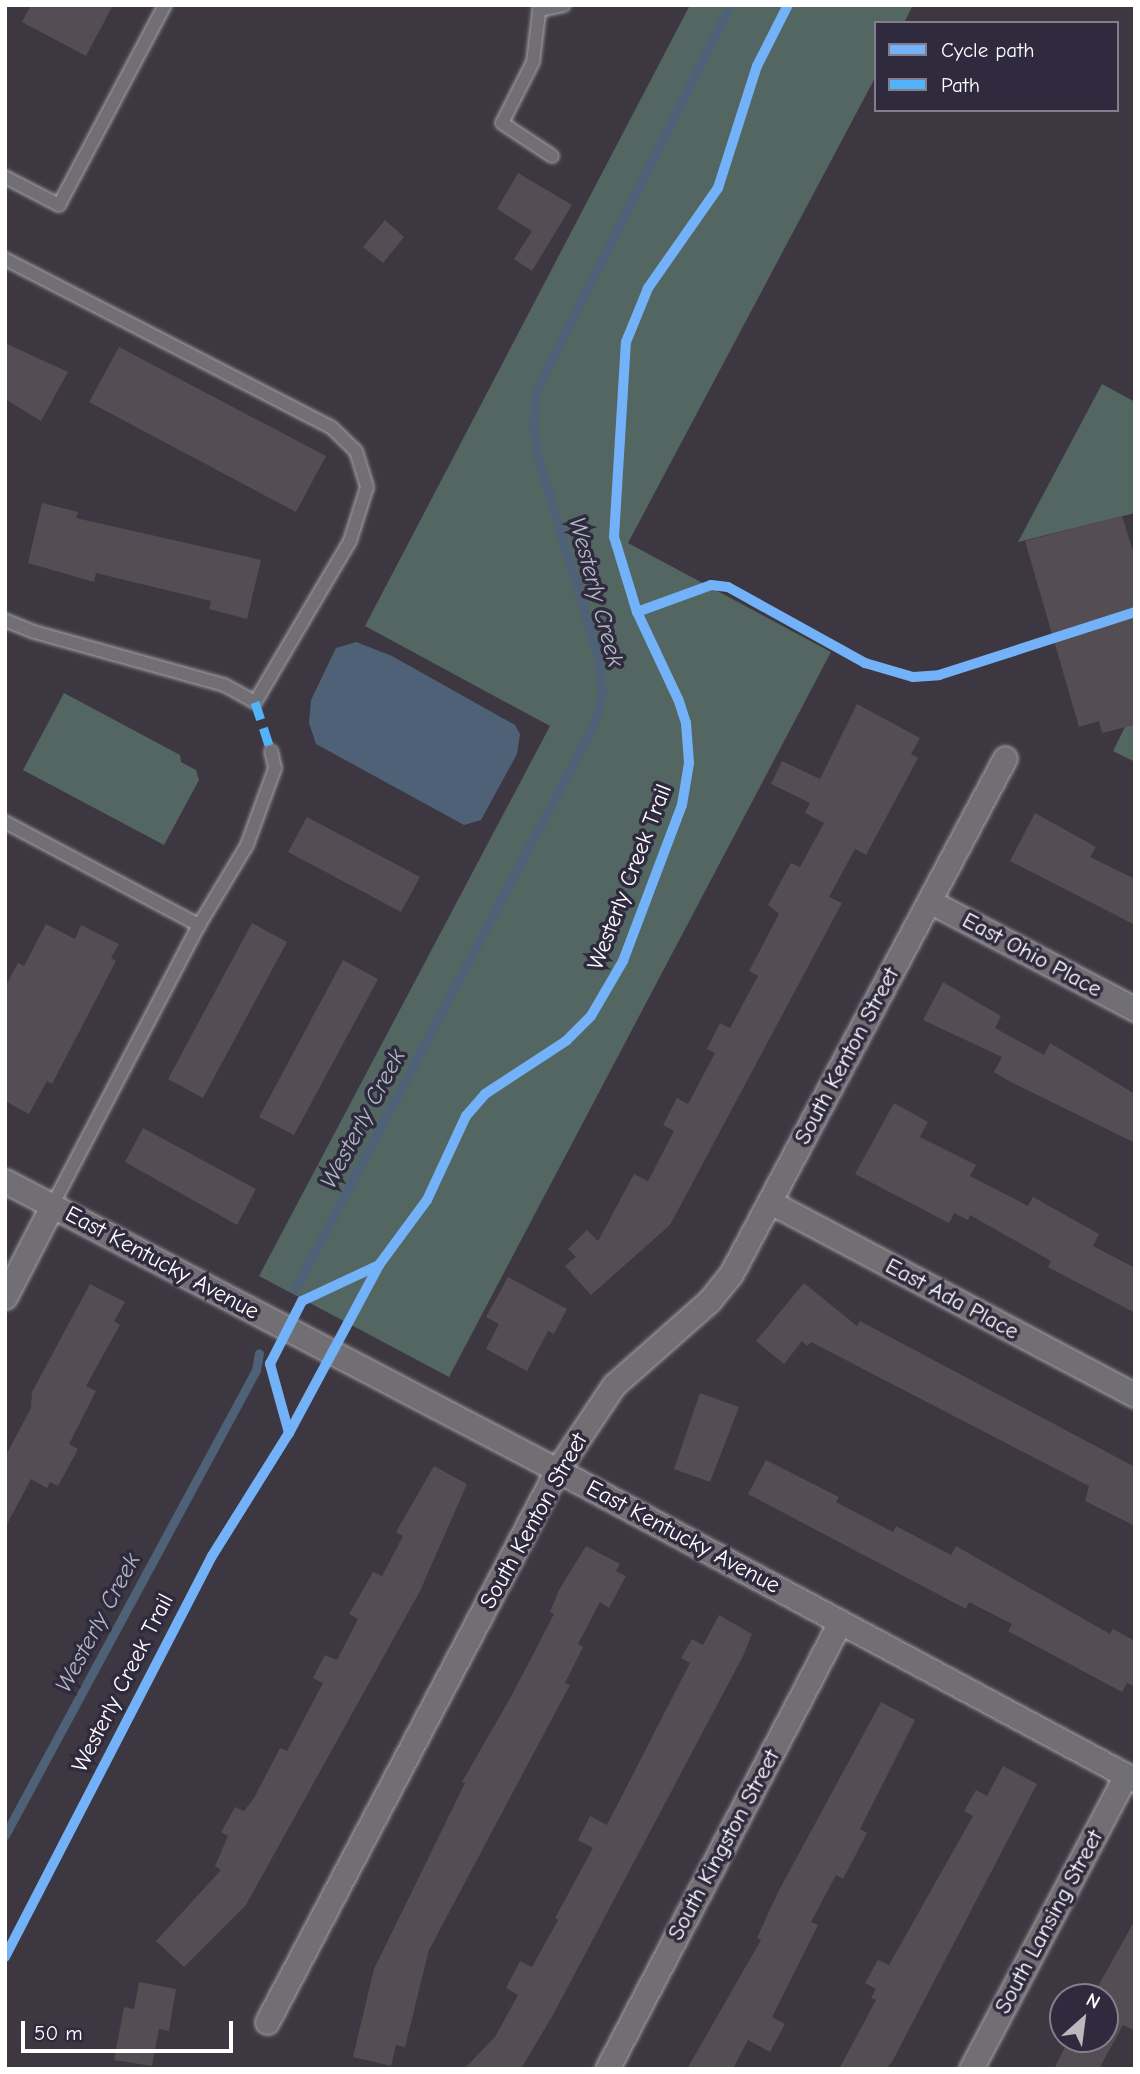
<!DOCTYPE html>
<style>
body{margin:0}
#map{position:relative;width:1140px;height:2074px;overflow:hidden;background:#3c3740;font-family:"Comic Neue",sans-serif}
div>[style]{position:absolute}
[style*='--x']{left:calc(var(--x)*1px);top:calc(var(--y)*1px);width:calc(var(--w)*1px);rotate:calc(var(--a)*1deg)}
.green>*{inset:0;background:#536662}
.water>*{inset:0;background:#4f6177}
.stream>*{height:9px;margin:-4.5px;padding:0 4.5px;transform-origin:4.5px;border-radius:4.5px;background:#4f6177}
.building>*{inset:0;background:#544d53}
.roads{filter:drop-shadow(0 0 2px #a7a5a9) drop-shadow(0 0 2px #a7a5a9)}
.lane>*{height:12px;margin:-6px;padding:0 6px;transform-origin:6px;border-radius:6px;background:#716f74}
.street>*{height:23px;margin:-11.5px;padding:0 11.5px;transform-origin:11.5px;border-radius:11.5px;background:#716f74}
.quiet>*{height:9px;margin-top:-4.5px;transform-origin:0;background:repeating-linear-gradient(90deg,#52b3f8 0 18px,transparent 0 27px)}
.cycleway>*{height:10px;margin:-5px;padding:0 5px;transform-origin:5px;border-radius:5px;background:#73b2f8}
span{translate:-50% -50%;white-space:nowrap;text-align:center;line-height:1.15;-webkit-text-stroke:7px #2f2a3d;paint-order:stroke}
.street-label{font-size:23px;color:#fff}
.water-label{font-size:24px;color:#b1bac4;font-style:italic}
.frame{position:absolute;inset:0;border:7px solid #fff;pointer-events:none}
.legend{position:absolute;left:874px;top:21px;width:245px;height:91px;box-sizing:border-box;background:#2f2a3d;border:2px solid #827f8b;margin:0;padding:9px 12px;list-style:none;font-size:21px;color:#fff}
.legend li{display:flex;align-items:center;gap:14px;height:35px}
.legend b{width:35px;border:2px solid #827f8b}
.north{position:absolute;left:1049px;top:1983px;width:70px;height:70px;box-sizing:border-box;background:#2f2a3d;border:2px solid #827f8b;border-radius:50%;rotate:28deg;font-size:19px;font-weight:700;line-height:28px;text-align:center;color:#fff}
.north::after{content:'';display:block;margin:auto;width:24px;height:32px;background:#bbb9bc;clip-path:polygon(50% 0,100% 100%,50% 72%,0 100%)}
.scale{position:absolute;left:21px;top:2021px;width:212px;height:32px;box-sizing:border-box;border:4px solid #fff;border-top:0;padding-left:9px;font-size:21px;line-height:24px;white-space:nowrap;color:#fff;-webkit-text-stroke:5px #2f2a3d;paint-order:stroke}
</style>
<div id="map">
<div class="green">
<i style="clip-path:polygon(690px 5px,913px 5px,904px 23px,876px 23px,876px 76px,628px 543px,831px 652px,449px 1377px,259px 1276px,550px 726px,365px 626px)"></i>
<i style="clip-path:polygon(1102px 384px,1135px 402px,1135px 513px,1018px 542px)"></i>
<i style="clip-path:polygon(1135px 630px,1135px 762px,1113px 751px,1125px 727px)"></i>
<i style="clip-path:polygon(64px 693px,180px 755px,181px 762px,196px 770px,199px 780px,164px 845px,23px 770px)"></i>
</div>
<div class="water">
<i style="clip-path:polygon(356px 642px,392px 656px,515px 725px,520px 734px,517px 754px,481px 820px,464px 825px,316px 744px,309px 723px,311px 700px,336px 648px)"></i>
</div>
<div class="stream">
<i style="--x:295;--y:1289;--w:644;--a:-62.12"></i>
<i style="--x:596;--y:720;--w:30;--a:-78"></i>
<i style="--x:602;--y:691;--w:33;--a:-97"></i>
<i style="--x:598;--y:658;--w:210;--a:-106.6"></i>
<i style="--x:538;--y:457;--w:31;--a:-99"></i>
<i style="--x:533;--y:426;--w:35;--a:-85"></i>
<i style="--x:536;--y:391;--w:432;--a:-63.3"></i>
<i style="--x:5;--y:1835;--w:528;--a:-61.64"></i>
<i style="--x:256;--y:1370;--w:17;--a:-80"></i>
</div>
<div class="building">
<i style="clip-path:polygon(31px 5px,113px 5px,86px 56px,22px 22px)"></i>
<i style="clip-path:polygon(518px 173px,572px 205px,532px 271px,514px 259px,532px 231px,497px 209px)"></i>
<i style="clip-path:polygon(385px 220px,404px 237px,383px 263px,363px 247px)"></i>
<i style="clip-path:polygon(5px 343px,68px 372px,41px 421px,5px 399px)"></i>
<i style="clip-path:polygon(119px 347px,326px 456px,296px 512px,89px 402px)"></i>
<i style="clip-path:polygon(42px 503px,78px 512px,76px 518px,261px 560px,247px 619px,209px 609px,211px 601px,96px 573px,94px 582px,28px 563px)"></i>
<i style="clip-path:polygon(1122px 516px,1135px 557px,1135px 725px,1102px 733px,1099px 721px,1079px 727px,1025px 541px)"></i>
<i style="clip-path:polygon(857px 704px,920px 738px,911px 754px,918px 758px,866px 855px,855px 849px,829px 897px,842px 903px,670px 1225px,591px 1295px,565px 1266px,576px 1257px,568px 1249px,587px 1230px,598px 1241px,634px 1174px,648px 1181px,674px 1131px,663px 1125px,677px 1098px,688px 1104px,715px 1053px,707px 1049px,720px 1023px,730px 1028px,758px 976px,749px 971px,779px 914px,768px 905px,791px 863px,800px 867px,824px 823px,805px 813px,810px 803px,771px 784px,782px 761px,820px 779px)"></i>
<i style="clip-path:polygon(1035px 813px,1096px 847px,1090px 857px,1135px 879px,1135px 925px,1010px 861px)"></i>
<i style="clip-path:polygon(307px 817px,420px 877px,401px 912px,288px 852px)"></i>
<i style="clip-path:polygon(252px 923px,287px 942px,203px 1098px,168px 1079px)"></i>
<i style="clip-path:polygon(46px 924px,75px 939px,81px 925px,119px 944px,111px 958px,116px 961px,52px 1084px,47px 1081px,29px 1114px,5px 1101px,5px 987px,18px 963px,24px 966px)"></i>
<i style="clip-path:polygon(343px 960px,378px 979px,294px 1135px,259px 1117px)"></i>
<i style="clip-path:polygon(943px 982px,1001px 1016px,995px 1028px,1044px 1055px,1050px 1043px,1135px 1094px,1135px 1143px,1009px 1081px,994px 1072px,1002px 1057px,923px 1020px)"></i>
<i style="clip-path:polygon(894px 1103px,928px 1122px,920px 1137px,976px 1165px,970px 1176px,1028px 1206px,1033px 1197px,1099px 1234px,1093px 1246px,1135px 1268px,1135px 1313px,1048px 1267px,1051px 1261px,970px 1215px,968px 1220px,954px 1213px,949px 1223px,855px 1174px)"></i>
<i style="clip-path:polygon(143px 1128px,256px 1189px,237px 1225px,125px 1162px)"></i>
<i style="clip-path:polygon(508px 1277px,567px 1309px,554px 1334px,548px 1331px,527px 1371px,486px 1349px,499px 1324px,486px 1317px)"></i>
<i style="clip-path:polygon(804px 1283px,857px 1326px,860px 1321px,1135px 1467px,1135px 1526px,1085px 1501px,1089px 1486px,811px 1342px,807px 1346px,802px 1341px,784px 1364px,756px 1341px)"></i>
<i style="clip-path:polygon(90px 1284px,125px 1302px,114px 1321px,120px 1325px,86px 1386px,96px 1391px,69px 1444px,78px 1449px,58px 1486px,50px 1482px,47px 1488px,31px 1479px,5px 1528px,5px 1457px,31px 1408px,32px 1392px)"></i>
<i style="clip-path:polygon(700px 1393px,739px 1407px,710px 1482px,674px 1469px)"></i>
<i style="clip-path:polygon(766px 1460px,839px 1497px,836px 1502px,893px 1532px,896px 1526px,951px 1555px,956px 1546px,1110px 1634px,1113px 1629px,1135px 1641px,1135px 1687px,1127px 1683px,1122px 1692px,1008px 1631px,1012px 1624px,969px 1602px,966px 1609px,748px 1494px)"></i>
<i style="clip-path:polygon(434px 1466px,467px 1484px,420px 1591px,246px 1905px,184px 1967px,156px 1941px,221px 1870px,215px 1866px,228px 1836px,221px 1832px,235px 1807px,244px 1811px,254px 1798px,280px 1748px,287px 1751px,323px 1683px,313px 1678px,325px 1655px,337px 1660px,358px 1619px,349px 1614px,373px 1572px,382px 1576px,403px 1536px,396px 1532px)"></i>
<i style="clip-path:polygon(586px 1546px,620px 1564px,616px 1571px,626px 1576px,609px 1608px,600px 1602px,578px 1644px,583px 1647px,565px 1683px,570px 1685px,429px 1950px,405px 2047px,396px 2045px,391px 2066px,353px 2057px,374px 1969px,465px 1783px,462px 1782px,513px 1693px,554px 1614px,550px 1612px,559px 1590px)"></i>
<i style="clip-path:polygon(719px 1615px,752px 1634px,743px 1656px,554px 2013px,521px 2069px,464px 2069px,495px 2037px,518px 1995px,506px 1988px,520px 1961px,532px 1967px,558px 1920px,555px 1918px,593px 1848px,578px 1840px,590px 1816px,607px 1825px,690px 1663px,681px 1658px,692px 1639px,703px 1645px)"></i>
<i style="clip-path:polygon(881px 1702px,915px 1720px,860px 1829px,867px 1833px,843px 1879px,836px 1875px,811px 1922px,818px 1925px,772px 2017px,785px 2024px,770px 2052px,748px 2040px,733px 2069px,687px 2069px,761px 1940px,757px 1938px,778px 1892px)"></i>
<i style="clip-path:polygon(1003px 1766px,1037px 1784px,892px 2062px,886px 2069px,839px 2069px,876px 2000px,871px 1998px,876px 1989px,865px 1983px,878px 1960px,889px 1965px,973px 1816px,964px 1811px,976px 1790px,987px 1796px)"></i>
<i style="clip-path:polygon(1135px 1920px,1135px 2031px,1123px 2025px,1099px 2069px,1054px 2069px,1069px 2039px,1105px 2039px,1105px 1997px,1092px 1997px)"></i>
<i style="clip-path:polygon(139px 1982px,176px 1989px,169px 2031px,159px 2029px,152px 2066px,114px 2060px,124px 2007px,134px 2009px)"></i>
</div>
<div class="roads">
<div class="lane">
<i style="--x:540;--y:5;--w:57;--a:97"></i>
<i style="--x:533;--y:62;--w:68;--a:116.9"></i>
<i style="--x:502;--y:123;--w:60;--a:33.4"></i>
<i style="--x:539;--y:10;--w:25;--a:-11"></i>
<i style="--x:5;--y:177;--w:61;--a:27.4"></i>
<i style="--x:59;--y:205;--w:226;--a:-62.1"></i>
<i style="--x:5;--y:259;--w:367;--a:27.3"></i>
<i style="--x:331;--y:427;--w:35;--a:44"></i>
<i style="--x:356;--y:451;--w:38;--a:73"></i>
<i style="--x:367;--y:487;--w:57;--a:107.5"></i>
<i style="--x:350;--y:541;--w:187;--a:120.5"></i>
<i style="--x:255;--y:702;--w:35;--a:-151"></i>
<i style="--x:224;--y:685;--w:197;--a:-164.4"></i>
<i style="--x:34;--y:632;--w:31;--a:-158"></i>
<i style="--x:5;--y:822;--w:220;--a:28"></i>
<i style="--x:52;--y:1206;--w:317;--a:-62.4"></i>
<i style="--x:199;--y:925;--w:93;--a:-59"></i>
<i style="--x:247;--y:845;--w:82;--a:-70"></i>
<i style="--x:275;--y:768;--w:17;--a:-103"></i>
</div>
<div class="street">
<i style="--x:929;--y:901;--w:233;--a:27.7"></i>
<i style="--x:5;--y:1181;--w:623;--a:27.63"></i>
<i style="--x:557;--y:1470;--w:656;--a:28.21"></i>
<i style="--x:770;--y:1202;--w:413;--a:27.9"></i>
<i style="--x:5;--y:1297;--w:102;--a:-62.7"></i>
<i style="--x:267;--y:2022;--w:624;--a:-62.28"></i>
<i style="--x:557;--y:1470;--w:102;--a:-56.2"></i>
<i style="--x:614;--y:1385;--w:127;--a:-41.5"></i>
<i style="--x:709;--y:1301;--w:35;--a:-51"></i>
<i style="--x:731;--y:1274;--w:584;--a:-62.03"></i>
<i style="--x:607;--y:2069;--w:504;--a:-62.47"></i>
<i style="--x:971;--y:2069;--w:332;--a:-62.2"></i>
</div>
</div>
<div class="quiet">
<i style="--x:255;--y:702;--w:52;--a:71.9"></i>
</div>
<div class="cycleway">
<i style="--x:637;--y:612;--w:79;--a:-20"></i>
<i style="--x:711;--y:585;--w:17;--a:7"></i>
<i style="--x:728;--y:587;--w:157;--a:29"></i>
<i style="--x:865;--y:663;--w:50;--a:16.3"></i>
<i style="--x:913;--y:677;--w:26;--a:-4"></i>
<i style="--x:939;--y:675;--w:206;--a:-17.8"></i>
<i style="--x:289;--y:1433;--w:191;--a:-61.8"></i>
<i style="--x:5;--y:1957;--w:451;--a:-62.7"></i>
<i style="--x:212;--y:1556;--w:145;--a:-58"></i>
<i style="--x:289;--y:1433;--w:72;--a:-105.4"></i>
<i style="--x:270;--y:1364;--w:71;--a:-63.1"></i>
<i style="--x:302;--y:1301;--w:85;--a:-25.1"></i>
<i style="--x:379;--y:1265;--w:81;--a:-53.6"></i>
<i style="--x:427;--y:1200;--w:93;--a:-65.1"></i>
<i style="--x:466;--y:1116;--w:29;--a:-49"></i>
<i style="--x:485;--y:1094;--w:97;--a:-33.2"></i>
<i style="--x:566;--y:1041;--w:35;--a:-45"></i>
<i style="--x:591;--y:1016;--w:64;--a:-59.8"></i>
<i style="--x:623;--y:961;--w:167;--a:-69.3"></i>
<i style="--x:682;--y:805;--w:43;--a:-80.5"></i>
<i style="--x:689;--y:763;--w:40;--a:-94.3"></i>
<i style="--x:686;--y:723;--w:25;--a:-108"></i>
<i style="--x:678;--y:699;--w:96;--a:-115.2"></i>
<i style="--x:637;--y:612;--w:78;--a:-107"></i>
<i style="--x:614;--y:537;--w:195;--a:-86.5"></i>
<i style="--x:626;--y:342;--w:58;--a:-67.8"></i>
<i style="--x:648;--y:288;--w:122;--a:-55"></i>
<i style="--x:718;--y:188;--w:128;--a:-72.3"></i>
<i style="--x:757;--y:66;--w:68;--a:-63.1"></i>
</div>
<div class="street-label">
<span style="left:630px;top:877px;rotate:-69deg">Westerly Creek Trail</span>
<span style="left:1032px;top:955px;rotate:28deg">East Ohio Place</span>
<span style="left:847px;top:1056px;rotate:-62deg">South Kenton Street</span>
<span style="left:162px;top:1263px;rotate:28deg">East Kentucky Avenue</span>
<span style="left:952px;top:1299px;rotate:28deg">East Ada Place</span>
<span style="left:534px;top:1521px;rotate:-61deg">South Kenton Street</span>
<span style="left:683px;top:1537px;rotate:28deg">East Kentucky Avenue</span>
<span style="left:123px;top:1683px;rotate:-63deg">Westerly Creek Trail</span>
<span style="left:724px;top:1845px;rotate:-62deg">South Kingston Street</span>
<span style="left:1049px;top:1922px;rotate:-62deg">South Lansing Street</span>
</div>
<div class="water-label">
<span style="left:596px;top:592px;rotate:75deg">Westerly Creek</span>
<span style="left:363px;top:1119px;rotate:-62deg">Westerly Creek</span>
<span style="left:98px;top:1623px;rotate:-62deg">Westerly Creek</span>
</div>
<div class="frame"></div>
<ul class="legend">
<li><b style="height:9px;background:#73b2f8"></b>Cycle path</li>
<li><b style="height:9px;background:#52b3f8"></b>Path</li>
</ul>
<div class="north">N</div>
<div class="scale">50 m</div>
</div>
